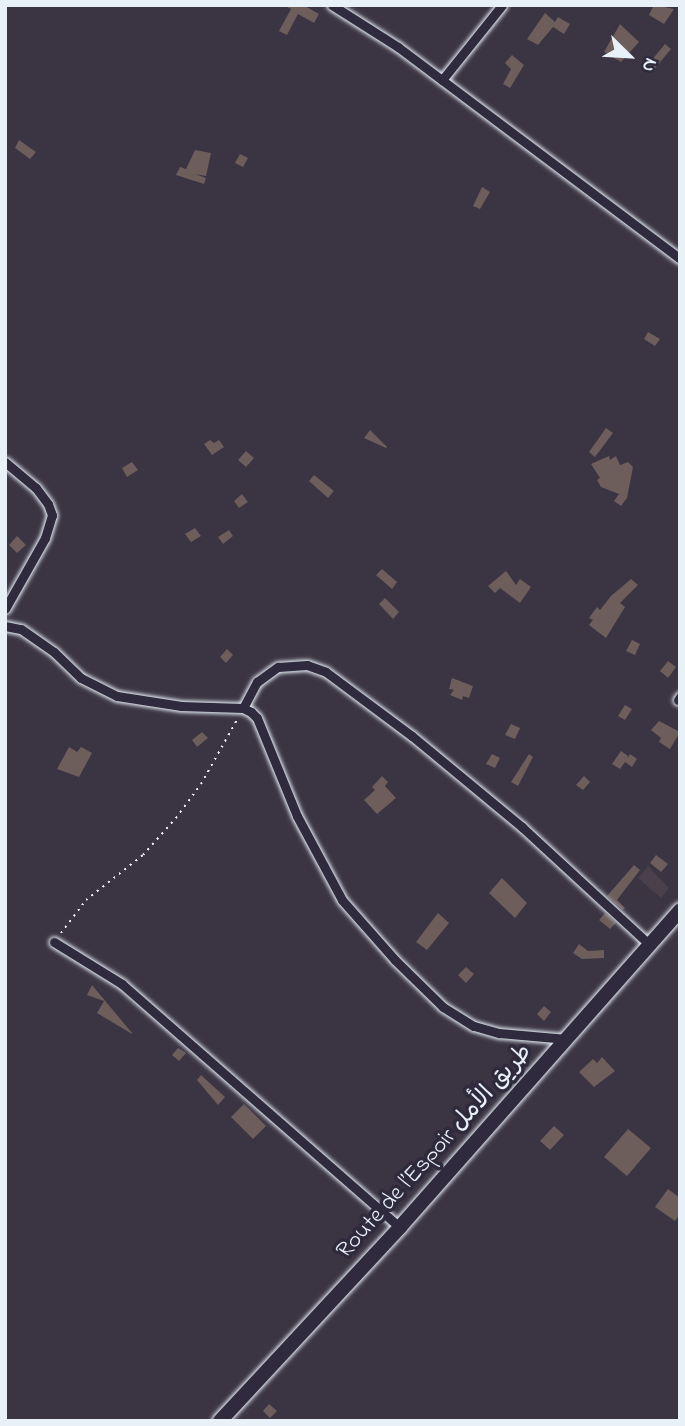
<!DOCTYPE html>
<meta charset="utf-8">
<style>
body{margin:0}
#map{position:relative;width:685px;height:1426px;overflow:hidden;background:#3b3443;font-family:"Indie Flower","Playpen Sans Arabic",sans-serif}
div>[style]{position:absolute}
[style*='--x']{left:calc(var(--x)*1px);top:calc(var(--y)*1px);width:calc(var(--w)*1px);rotate:calc(var(--a)*1deg)}
.built>*{inset:0;background:#4a404a}
.building>*{inset:0;background:#6d5d5b}
.path>*{height:2px;margin-top:-1px;transform-origin:0;background:repeating-linear-gradient(90deg,#e8f1f8 0 2px,transparent 0 7px)}
.roads{filter:drop-shadow(0 0 2px #e8f1f8) drop-shadow(0 0 2px #e8f1f8)}
.minor>*{height:9px;margin:-4.5px;padding:0 4.5px;transform-origin:4.5px;border-radius:4.5px;background:#2f2a3d}
.trunk>*{height:14px;margin:-7px;padding:0 7px;transform-origin:7px;border-radius:7px;background:#2f2a3d}
span{translate:-50% -50%;white-space:nowrap;text-align:center;line-height:1.15;-webkit-text-stroke:7px #2f2a3d;paint-order:stroke}
.street-label{font-size:24px;color:#e8f1f8}
.frame{position:absolute;inset:0;border:7px solid #e8f1f8;pointer-events:none}
.north{position:absolute;left:594px;top:21px;width:70px;height:70px;-webkit-text-stroke:5px #2f2a3d;paint-order:stroke;rotate:114deg;font-size:19px;font-weight:700;line-height:28px;text-align:center;color:#e8f1f8}
.north::after{content:'';display:block;margin:auto;width:24px;height:32px;background:#e8f1f8;clip-path:polygon(50% 0,100% 100%,50% 72%,0 100%)}
</style>
<div id="map">
<div class="built">
<i style="clip-path:polygon(648px 866px,669px 888px,661px 898px,638px 878px)"></i>
</div>
<div class="building">
<i style="clip-path:polygon(283px 5px,303px 5px,319px 14px,314px 23px,298px 14px,287px 35px,279px 31px,291px 9px)"></i>
<i style="clip-path:polygon(654px 5px,674px 9px,664px 24px,649px 15px)"></i>
<i style="clip-path:polygon(545px 13px,555px 22px,558px 17px,570px 24px,564px 34px,553px 27px,538px 45px,527px 39px)"></i>
<i style="clip-path:polygon(620px 24px,639px 42px,621px 62px,604px 52px)"></i>
<i style="clip-path:polygon(665px 44px,671px 49px,652px 72px,646px 67px)"></i>
<i style="clip-path:polygon(512px 55px,524px 65px,510px 88px,503px 84px,511px 69px,505px 63px)"></i>
<i style="clip-path:polygon(19px 140px,36px 152px,30px 159px,15px 148px)"></i>
<i style="clip-path:polygon(195px 150px,211px 153px,206px 176px,195px 174px,206px 178px,204px 184px,176px 175px,180px 167px,186px 169px)"></i>
<i style="clip-path:polygon(240px 154px,248px 158px,243px 167px,235px 163px)"></i>
<i style="clip-path:polygon(482px 187px,490px 192px,480px 209px,473px 206px)"></i>
<i style="clip-path:polygon(648px 332px,660px 339px,655px 346px,644px 339px)"></i>
<i style="clip-path:polygon(606px 428px,613px 433px,595px 457px,589px 452px)"></i>
<i style="clip-path:polygon(370px 430px,387px 447px,386px 448px,364px 438px)"></i>
<i style="clip-path:polygon(210px 440px,214px 443px,219px 440px,224px 447px,212px 455px,204px 444px)"></i>
<i style="clip-path:polygon(246px 451px,254px 458px,246px 467px,238px 460px)"></i>
<i style="clip-path:polygon(609px 456px,610px 460px,616px 456px,620px 465px,628px 462px,633px 467px,627px 498px,621px 506px,614px 501px,619px 494px,601px 487px,597px 480px,600px 478px,591px 464px)"></i>
<i style="clip-path:polygon(132px 462px,138px 470px,127px 477px,122px 468px)"></i>
<i style="clip-path:polygon(314px 475px,334px 491px,328px 498px,309px 481px)"></i>
<i style="clip-path:polygon(242px 494px,248px 502px,239px 508px,234px 501px)"></i>
<i style="clip-path:polygon(195px 528px,201px 536px,191px 542px,185px 534px)"></i>
<i style="clip-path:polygon(229px 530px,233px 536px,223px 544px,218px 537px)"></i>
<i style="clip-path:polygon(17px 536px,26px 545px,17px 553px,9px 545px)"></i>
<i style="clip-path:polygon(382px 569px,397px 582px,392px 589px,376px 575px)"></i>
<i style="clip-path:polygon(506px 571px,516px 585px,520px 579px,531px 587px,520px 603px,500px 588px,495px 593px,488px 586px)"></i>
<i style="clip-path:polygon(631px 579px,638px 585px,620px 603px,625px 607px,606px 638px,589px 625px,593px 620px,589px 618px,597px 607px,600px 610px,611px 596px)"></i>
<i style="clip-path:polygon(385px 598px,399px 612px,393px 619px,379px 604px)"></i>
<i style="clip-path:polygon(632px 640px,640px 644px,635px 655px,626px 651px)"></i>
<i style="clip-path:polygon(227px 649px,233px 655px,226px 663px,220px 657px)"></i>
<i style="clip-path:polygon(668px 661px,676px 667px,668px 678px,660px 671px)"></i>
<i style="clip-path:polygon(452px 678px,473px 686px,469px 698px,463px 696px,462px 700px,450px 695px,454px 690px,449px 689px)"></i>
<i style="clip-path:polygon(625px 705px,632px 709px,625px 720px,618px 716px)"></i>
<i style="clip-path:polygon(659px 721px,680px 732px,670px 749px,659px 742px,661px 738px,651px 730px)"></i>
<i style="clip-path:polygon(511px 724px,520px 728px,515px 739px,505px 735px)"></i>
<i style="clip-path:polygon(202px 732px,208px 738px,197px 747px,192px 740px)"></i>
<i style="clip-path:polygon(69px 747px,77px 752px,81px 747px,92px 753px,79px 777px,57px 769px)"></i>
<i style="clip-path:polygon(621px 751px,628px 756px,627px 759px,630px 754px,637px 759px,632px 767px,625px 762px,620px 769px,612px 764px)"></i>
<i style="clip-path:polygon(492px 754px,500px 758px,495px 768px,486px 764px)"></i>
<i style="clip-path:polygon(529px 754px,533px 757px,518px 786px,511px 782px)"></i>
<i style="clip-path:polygon(382px 776px,388px 782px,385px 786px,396px 798px,377px 814px,364px 800px,375px 790px,372px 787px)"></i>
<i style="clip-path:polygon(584px 776px,590px 782px,583px 790px,576px 785px)"></i>
<i style="clip-path:polygon(656px 855px,668px 864px,661px 872px,650px 863px)"></i>
<i style="clip-path:polygon(634px 865px,640px 870px,617px 900px,625px 908px,623px 910px,607px 896px)"></i>
<i style="clip-path:polygon(502px 878px,527px 903px,515px 918px,489px 893px)"></i>
<i style="clip-path:polygon(438px 913px,449px 923px,427px 950px,416px 942px)"></i>
<i style="clip-path:polygon(605px 913px,616px 923px,610px 929px,599px 920px)"></i>
<i style="clip-path:polygon(579px 944px,588px 951px,604px 950px,604px 958px,582px 959px,573px 953px)"></i>
<i style="clip-path:polygon(466px 967px,474px 974px,466px 983px,458px 975px)"></i>
<i style="clip-path:polygon(92px 985px,132px 1033px,132px 1034px,97px 1013px,104px 1001px,87px 995px)"></i>
<i style="clip-path:polygon(544px 1006px,551px 1012px,544px 1021px,537px 1014px)"></i>
<i style="clip-path:polygon(178px 1048px,186px 1053px,179px 1061px,172px 1055px)"></i>
<i style="clip-path:polygon(602px 1057px,615px 1071px,594px 1087px,579px 1072px,593px 1059px,597px 1063px)"></i>
<i style="clip-path:polygon(201px 1075px,225px 1097px,218px 1105px,197px 1080px)"></i>
<i style="clip-path:polygon(244px 1104px,266px 1126px,253px 1139px,231px 1117px)"></i>
<i style="clip-path:polygon(554px 1126px,564px 1135px,550px 1150px,540px 1141px)"></i>
<i style="clip-path:polygon(628px 1129px,651px 1148px,627px 1176px,604px 1157px)"></i>
<i style="clip-path:polygon(668px 1189px,680px 1198px,680px 1214px,675px 1221px,655px 1207px)"></i>
<i style="clip-path:polygon(269px 1404px,277px 1411px,270px 1418px,263px 1411px)"></i>
</div>
<div class="path">
<i style="--x:61;--y:933;--w:41;--a:-52.9"></i>
<i style="--x:86;--y:900;--w:73;--a:-38.3"></i>
<i style="--x:143;--y:855;--w:50;--a:-48.3"></i>
<i style="--x:176;--y:818;--w:42;--a:-53.7"></i>
<i style="--x:201;--y:784;--w:76;--a:-60.7"></i>
</div>
<div class="roads">
<div class="minor">
<i style="--x:332;--y:5;--w:78;--a:32.5"></i>
<i style="--x:398;--y:47;--w:353;--a:36.9"></i>
<i style="--x:442;--y:80;--w:96;--a:-51.3"></i>
<i style="--x:5;--y:462;--w:40;--a:40"></i>
<i style="--x:36;--y:488;--w:20;--a:53"></i>
<i style="--x:48;--y:504;--w:12;--a:70"></i>
<i style="--x:52;--y:515;--w:24;--a:107"></i>
<i style="--x:45;--y:538;--w:81;--a:119.4"></i>
<i style="--x:5;--y:626;--w:16;--a:11"></i>
<i style="--x:21;--y:629;--w:40;--a:34.9"></i>
<i style="--x:54;--y:652;--w:37;--a:44"></i>
<i style="--x:81;--y:678;--w:40;--a:26.6"></i>
<i style="--x:117;--y:696;--w:65;--a:8.9"></i>
<i style="--x:181;--y:706;--w:62;--a:1.8"></i>
<i style="--x:243;--y:708;--w:9;--a:27"></i>
<i style="--x:251;--y:712;--w:8;--a:45"></i>
<i style="--x:257;--y:718;--w:106;--a:67.8"></i>
<i style="--x:297;--y:816;--w:95;--a:61.8"></i>
<i style="--x:342;--y:900;--w:80;--a:48.5"></i>
<i style="--x:395;--y:960;--w:67;--a:44.4"></i>
<i style="--x:443;--y:1007;--w:36;--a:32"></i>
<i style="--x:474;--y:1026;--w:26;--a:16"></i>
<i style="--x:499;--y:1033;--w:68;--a:5"></i>
<i style="--x:678;--y:700;--w:4;--a:-56"></i>
<i style="--x:243;--y:708;--w:30;--a:-62"></i>
<i style="--x:257;--y:682;--w:26;--a:-36"></i>
<i style="--x:278;--y:667;--w:29;--a:-4"></i>
<i style="--x:307;--y:665;--w:20;--a:20"></i>
<i style="--x:326;--y:672;--w:107;--a:36.7"></i>
<i style="--x:412;--y:736;--w:143;--a:39.6"></i>
<i style="--x:522;--y:827;--w:174;--a:42.7"></i>
<i style="--x:54;--y:942;--w:80;--a:31.7"></i>
<i style="--x:122;--y:984;--w:369;--a:41.2"></i>
</div>
<div class="trunk">
<i style="--x:220;--y:1421;--w:265;--a:-47.1"></i>
<i style="--x:400;--y:1227;--w:423;--a:-48.5"></i>
</div>
</div>
<div class="street-label">
<span style="left:435px;top:1152px;rotate:-48deg">Route de l’Espoir طريق الأمل</span>
</div>
<div class="frame"></div>
<div class="north">N</div>
</div>
